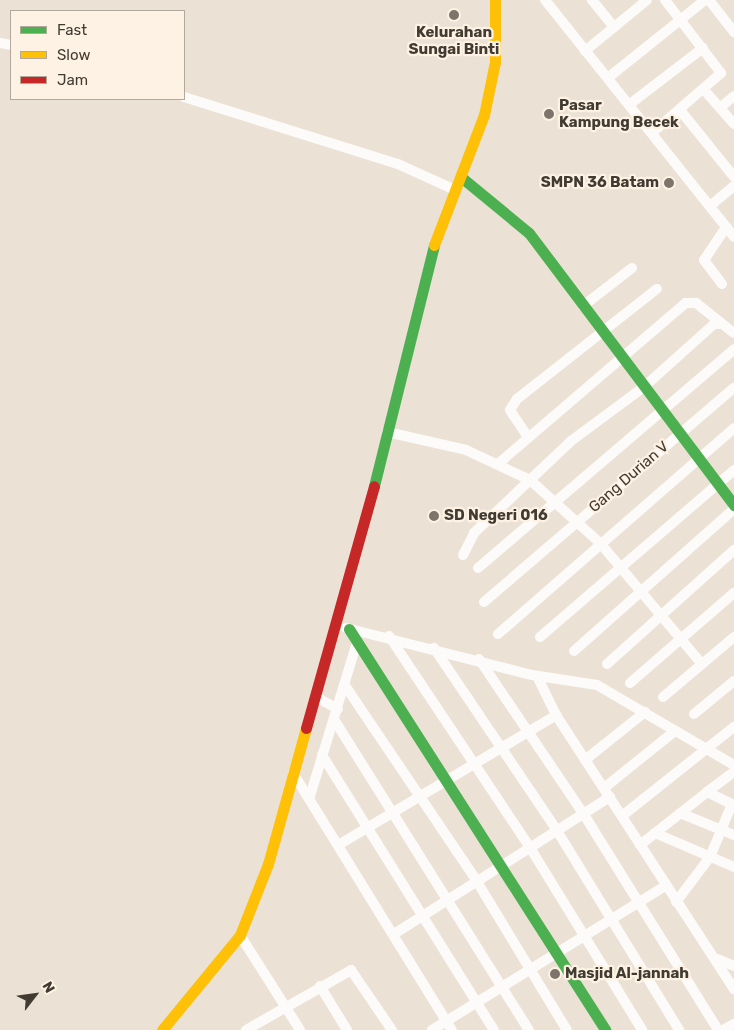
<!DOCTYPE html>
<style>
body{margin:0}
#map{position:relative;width:734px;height:1030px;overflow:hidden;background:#ebe2d5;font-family:Rubik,sans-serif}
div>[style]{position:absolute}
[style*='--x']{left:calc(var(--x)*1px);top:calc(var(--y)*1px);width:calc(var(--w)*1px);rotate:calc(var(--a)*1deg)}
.street>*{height:10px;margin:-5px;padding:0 5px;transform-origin:5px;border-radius:5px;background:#fcfbf9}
.fast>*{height:11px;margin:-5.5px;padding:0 5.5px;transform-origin:5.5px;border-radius:5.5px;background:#4caf50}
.slow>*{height:11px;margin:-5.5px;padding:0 5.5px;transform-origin:5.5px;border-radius:5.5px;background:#ffc107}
.jam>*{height:11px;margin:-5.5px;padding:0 5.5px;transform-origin:5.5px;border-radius:5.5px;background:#c62828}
.dots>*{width:14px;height:14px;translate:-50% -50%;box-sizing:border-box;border:2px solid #fdf2e3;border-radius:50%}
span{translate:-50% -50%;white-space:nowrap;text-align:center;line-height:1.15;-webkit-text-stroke:4.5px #fdf2e3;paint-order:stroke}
.poi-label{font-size:15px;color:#423b32;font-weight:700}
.left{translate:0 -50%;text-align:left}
.right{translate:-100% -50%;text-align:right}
.street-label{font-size:15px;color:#423b32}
.legend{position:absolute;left:10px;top:10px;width:175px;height:90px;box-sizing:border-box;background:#fdf2e3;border:1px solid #b2a99c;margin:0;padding:6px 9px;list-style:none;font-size:15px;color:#423b32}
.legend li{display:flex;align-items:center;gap:10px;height:25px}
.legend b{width:25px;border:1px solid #b2a99c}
.north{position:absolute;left:10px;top:970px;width:50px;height:50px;-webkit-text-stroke:4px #fdf2e3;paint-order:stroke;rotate:60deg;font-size:14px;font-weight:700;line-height:20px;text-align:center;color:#423b32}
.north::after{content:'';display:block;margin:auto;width:18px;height:22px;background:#423b32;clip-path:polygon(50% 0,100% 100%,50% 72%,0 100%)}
</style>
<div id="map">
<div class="street">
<i style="--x:545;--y:0;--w:303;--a:51.4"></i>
<i style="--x:592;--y:0;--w:35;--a:51"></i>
<i style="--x:709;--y:0;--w:41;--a:52"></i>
<i style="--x:0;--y:43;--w:11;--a:10"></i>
<i style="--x:585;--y:51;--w:80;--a:-39.4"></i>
<i style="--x:609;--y:77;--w:123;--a:-38.7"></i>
<i style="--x:705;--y:91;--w:44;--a:48.7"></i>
<i style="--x:184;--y:97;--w:224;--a:17.4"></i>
<i style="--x:398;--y:164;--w:63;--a:24.5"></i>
<i style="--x:630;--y:104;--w:92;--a:-37.5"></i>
<i style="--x:721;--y:107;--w:17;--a:-40"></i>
<i style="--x:680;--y:110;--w:86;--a:51.1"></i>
<i style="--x:653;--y:132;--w:90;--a:-40.9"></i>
<i style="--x:721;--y:73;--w:92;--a:-127.5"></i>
<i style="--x:710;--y:206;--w:31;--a:-40"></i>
<i style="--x:722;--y:284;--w:30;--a:-127"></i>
<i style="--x:704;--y:260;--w:40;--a:-56"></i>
<i style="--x:583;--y:306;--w:62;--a:-37.8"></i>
<i style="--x:387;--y:432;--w:81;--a:12.8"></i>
<i style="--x:466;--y:450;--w:71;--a:25.1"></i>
<i style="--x:530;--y:480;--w:94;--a:42"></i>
<i style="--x:600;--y:543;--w:158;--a:49.9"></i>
<i style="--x:528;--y:437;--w:32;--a:-124"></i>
<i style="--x:510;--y:410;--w:13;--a:-58"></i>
<i style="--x:517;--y:399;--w:178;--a:-38.2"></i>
<i style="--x:499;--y:463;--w:246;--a:-40.6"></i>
<i style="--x:686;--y:303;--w:10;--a:0"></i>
<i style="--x:696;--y:303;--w:48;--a:38.3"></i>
<i style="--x:463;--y:555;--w:25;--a:-63"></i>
<i style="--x:474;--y:533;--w:134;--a:-43.5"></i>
<i style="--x:571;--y:441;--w:92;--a:-36.6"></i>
<i style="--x:645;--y:386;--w:93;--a:-41.9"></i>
<i style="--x:714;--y:324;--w:8;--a:0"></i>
<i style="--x:478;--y:568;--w:337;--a:-40.5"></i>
<i style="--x:484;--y:602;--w:329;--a:-40.6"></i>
<i style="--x:346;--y:628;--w:192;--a:14.2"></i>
<i style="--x:532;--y:675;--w:66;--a:8.7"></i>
<i style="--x:597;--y:685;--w:159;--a:30.3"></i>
<i style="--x:498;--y:634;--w:313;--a:-41.1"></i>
<i style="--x:389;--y:636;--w:252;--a:56.3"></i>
<i style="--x:529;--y:846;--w:216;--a:58.4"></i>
<i style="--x:540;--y:637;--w:256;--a:-40.7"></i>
<i style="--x:434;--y:648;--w:218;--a:56"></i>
<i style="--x:556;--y:829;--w:236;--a:58.5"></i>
<i style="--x:574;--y:651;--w:214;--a:-41.6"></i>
<i style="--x:479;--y:659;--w:186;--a:56"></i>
<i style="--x:583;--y:813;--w:256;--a:58.1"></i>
<i style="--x:607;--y:664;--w:171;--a:-41.9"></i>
<i style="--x:537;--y:676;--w:43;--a:64"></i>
<i style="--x:556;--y:715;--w:327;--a:57"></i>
<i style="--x:630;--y:683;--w:138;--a:-40.9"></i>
<i style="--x:346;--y:687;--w:233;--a:56"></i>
<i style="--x:476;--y:880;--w:175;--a:58.8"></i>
<i style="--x:316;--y:697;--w:25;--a:29"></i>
<i style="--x:663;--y:697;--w:93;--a:-40.2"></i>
<i style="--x:694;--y:714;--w:52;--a:-39.5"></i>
<i style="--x:335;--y:721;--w:365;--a:57.9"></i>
<i style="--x:322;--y:755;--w:324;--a:58"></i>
<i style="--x:585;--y:760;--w:77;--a:-38.7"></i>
<i style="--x:293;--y:773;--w:302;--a:58.3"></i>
<i style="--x:604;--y:788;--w:91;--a:-38.8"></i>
<i style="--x:707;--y:792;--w:34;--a:-37"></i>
<i style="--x:310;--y:796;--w:157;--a:-73"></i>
<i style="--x:680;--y:813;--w:58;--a:22.2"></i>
<i style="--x:622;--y:816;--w:143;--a:-38.5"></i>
<i style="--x:655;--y:833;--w:86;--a:23.3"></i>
<i style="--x:340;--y:844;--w:252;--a:-30.8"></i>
<i style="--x:640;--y:845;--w:85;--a:-38.3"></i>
<i style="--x:707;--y:792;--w:30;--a:26"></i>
<i style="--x:676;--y:902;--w:56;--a:-52.9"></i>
<i style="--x:710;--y:857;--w:57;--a:-67.5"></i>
<i style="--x:394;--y:934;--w:256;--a:-32.4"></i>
<i style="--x:240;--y:935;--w:112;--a:57.7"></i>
<i style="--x:717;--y:959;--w:18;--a:22"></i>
<i style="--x:320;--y:986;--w:52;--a:58.5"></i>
<i style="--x:246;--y:1030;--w:121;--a:-29.7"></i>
<i style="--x:351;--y:970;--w:73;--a:55.7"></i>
<i style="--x:432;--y:1030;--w:274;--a:-31.7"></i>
<i style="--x:723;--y:1030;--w:13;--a:-29"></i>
</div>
<div class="fast">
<i style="--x:461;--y:177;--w:88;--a:39.5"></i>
<i style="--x:529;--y:233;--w:341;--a:53"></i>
<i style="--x:374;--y:486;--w:248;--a:-76"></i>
<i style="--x:349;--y:629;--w:476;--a:57.4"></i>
</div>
<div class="slow">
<i style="--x:434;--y:245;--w:139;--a:-69"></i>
<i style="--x:484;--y:115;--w:54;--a:-78.3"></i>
<i style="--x:495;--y:62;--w:62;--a:-90"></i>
<i style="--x:162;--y:1030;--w:123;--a:-50.6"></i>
<i style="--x:240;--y:935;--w:76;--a:-68.5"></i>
<i style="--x:268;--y:864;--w:141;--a:-74.4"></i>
</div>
<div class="jam">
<i style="--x:306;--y:728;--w:251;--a:-74.3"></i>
</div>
<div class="dots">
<i style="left:454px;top:15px;background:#7d756b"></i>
<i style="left:549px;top:114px;background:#7d756b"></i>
<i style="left:669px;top:183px;background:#7d756b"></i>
<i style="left:434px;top:516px;background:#7d756b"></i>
<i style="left:555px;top:974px;background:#7d756b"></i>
</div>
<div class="poi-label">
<span style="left:454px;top:41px">Kelurahan<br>Sungai Binti</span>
<span class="left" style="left:559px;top:114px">Pasar<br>Kampung Becek</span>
<span class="right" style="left:659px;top:183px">SMPN 36 Batam</span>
<span class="left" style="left:444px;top:516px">SD Negeri 016</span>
<span class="left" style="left:565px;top:974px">Masjid Al-jannah</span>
</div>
<div class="street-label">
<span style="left:629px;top:477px;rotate:-41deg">Gang Durian V</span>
</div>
<ul class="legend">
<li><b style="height:6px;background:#4caf50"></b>Fast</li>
<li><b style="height:6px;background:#ffc107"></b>Slow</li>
<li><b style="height:6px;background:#c62828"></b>Jam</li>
</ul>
<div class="north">N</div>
</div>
